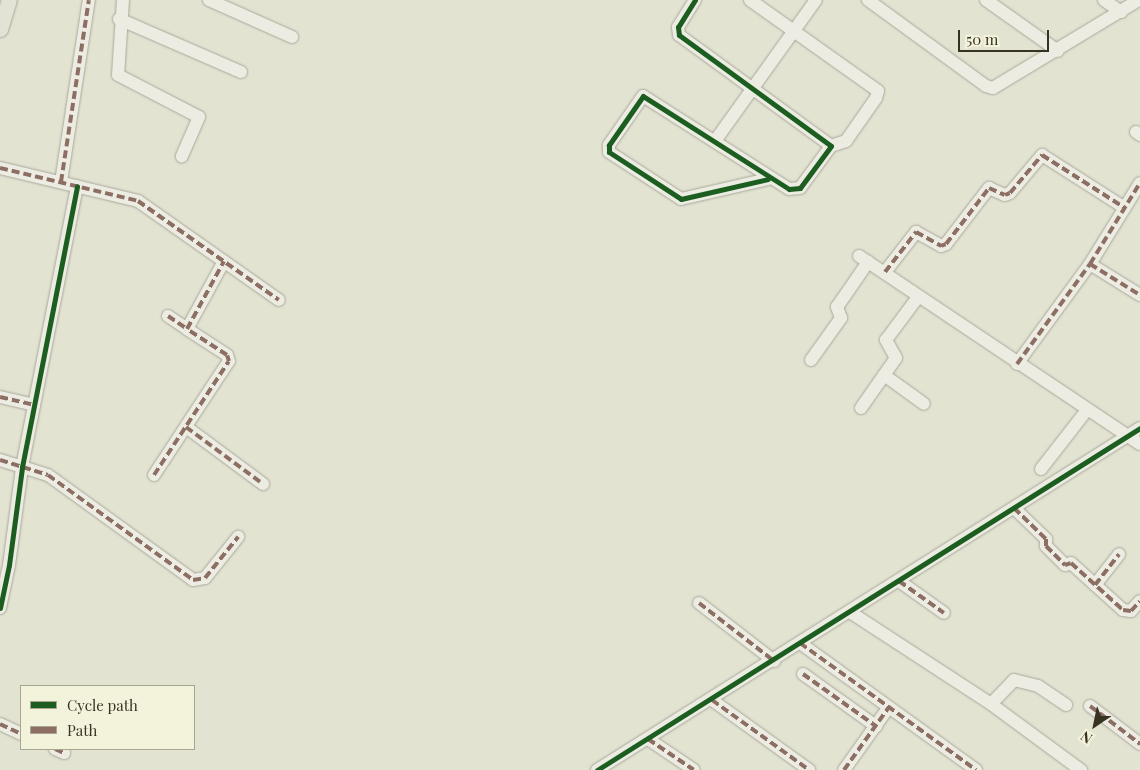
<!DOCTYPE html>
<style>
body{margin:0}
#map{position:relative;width:1140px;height:770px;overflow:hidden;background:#e3e3d2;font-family:"Playfair Display",serif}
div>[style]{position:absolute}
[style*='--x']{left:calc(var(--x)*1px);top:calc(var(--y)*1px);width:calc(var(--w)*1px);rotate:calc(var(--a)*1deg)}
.roads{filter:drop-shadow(0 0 1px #a9a89a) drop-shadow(0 0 1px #a9a89a)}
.minor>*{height:12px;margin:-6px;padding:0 6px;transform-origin:6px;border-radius:6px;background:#ecece3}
.major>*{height:15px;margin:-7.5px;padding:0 7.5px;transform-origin:7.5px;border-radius:7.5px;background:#e3e3d5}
.quiet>*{height:4px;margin-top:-2px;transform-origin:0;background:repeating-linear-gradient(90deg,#8d6e63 0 8px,transparent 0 12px)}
.cycleway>*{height:5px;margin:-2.5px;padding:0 2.5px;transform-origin:2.5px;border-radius:2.5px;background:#1b5e20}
span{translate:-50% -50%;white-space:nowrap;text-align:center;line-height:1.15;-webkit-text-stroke:4.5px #f3f2da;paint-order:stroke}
.legend{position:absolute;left:20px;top:685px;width:175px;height:65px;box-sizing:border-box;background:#f3f2da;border:1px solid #a8a591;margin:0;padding:6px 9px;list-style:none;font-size:15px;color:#383223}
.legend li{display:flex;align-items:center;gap:10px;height:25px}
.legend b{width:25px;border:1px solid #a8a591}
.north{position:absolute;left:1070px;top:700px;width:50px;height:50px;-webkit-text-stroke:4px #f3f2da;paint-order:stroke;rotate:214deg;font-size:14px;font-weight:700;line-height:20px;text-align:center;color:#383223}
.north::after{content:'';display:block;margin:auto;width:18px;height:22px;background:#383223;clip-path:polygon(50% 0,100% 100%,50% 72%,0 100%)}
.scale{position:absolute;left:958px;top:30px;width:91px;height:22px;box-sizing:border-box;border:2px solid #383223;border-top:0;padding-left:6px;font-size:15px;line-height:18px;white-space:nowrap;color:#383223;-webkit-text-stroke:4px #f3f2da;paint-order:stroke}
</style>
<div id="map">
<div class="roads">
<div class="minor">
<i style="--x:123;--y:0;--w:75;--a:93.8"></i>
<i style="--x:118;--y:75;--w:91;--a:27.4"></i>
<i style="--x:199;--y:117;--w:43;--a:113.6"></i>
<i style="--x:209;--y:0;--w:91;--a:24"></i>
<i style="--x:695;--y:0;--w:32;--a:122"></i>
<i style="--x:678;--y:27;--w:8;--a:83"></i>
<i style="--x:679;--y:35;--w:188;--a:36.1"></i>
<i style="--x:831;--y:146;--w:52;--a:126.4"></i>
<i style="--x:800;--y:188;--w:11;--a:175"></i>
<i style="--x:789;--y:189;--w:173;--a:-147.5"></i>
<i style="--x:643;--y:96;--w:60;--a:124.8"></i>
<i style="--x:609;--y:145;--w:7;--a:90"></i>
<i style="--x:609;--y:152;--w:86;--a:33.1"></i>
<i style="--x:681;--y:199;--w:89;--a:-12.9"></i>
<i style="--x:750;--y:0;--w:157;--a:35.4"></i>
<i style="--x:878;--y:91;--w:7;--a:106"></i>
<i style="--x:876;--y:98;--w:52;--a:124.9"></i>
<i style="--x:846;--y:141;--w:16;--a:162"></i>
<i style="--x:868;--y:0;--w:146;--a:36.1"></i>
<i style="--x:986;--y:86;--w:7;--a:16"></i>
<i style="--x:993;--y:88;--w:170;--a:-31.1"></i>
<i style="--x:986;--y:0;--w:88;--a:35.3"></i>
<i style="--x:1104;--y:0;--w:21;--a:35"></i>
<i style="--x:119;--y:19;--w:133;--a:23.5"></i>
<i style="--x:1136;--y:132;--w:5;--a:37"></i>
<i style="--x:715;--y:141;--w:173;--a:-54.4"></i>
<i style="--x:0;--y:168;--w:142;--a:13.4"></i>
<i style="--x:138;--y:201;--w:172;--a:35.1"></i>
<i style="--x:61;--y:182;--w:184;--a:-81.3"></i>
<i style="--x:859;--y:256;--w:338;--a:33.8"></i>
<i style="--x:1090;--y:264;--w:59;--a:31.8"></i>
<i style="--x:885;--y:272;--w:51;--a:-52.2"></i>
<i style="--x:916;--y:232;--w:29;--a:29"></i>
<i style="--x:941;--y:246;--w:5;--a:-22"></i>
<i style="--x:946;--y:244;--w:71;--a:-52.5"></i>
<i style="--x:989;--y:188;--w:17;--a:24"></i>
<i style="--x:1005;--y:195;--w:5;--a:-22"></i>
<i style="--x:1010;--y:193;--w:50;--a:-49.9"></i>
<i style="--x:1042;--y:155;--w:98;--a:32.6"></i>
<i style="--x:168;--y:316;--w:23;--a:34"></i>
<i style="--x:811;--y:360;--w:52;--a:-54.5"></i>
<i style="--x:841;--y:318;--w:12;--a:-110"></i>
<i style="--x:837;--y:307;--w:55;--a:-55.4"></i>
<i style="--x:1017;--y:364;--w:124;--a:-53.9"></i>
<i style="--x:1090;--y:264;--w:95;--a:-58.3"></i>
<i style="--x:884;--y:375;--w:49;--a:35.9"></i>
<i style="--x:0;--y:397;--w:35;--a:13"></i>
<i style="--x:861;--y:408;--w:61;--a:-55"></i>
<i style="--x:896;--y:358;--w:21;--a:-119"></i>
<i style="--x:886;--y:340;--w:54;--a:-53.3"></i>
<i style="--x:186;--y:427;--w:96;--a:36.5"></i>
<i style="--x:0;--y:460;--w:50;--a:17.4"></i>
<i style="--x:48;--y:475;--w:179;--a:35.9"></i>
<i style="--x:193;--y:580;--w:12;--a:-9"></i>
<i style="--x:205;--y:578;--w:53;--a:-51.2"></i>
<i style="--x:1041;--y:469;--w:75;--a:-52.1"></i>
<i style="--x:154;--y:475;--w:136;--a:-56.7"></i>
<i style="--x:229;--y:361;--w:6;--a:-108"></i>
<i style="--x:227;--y:355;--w:48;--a:-147"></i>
<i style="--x:187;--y:329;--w:77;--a:-61.4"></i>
<i style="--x:1014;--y:508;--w:45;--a:44.1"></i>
<i style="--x:1046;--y:539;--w:7;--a:90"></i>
<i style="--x:1046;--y:546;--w:27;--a:45"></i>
<i style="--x:1065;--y:565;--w:6;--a:-18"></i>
<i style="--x:1071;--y:563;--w:70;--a:42.1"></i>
<i style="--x:1123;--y:610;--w:8;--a:7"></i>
<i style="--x:1131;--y:611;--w:13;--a:-48"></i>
<i style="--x:899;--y:581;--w:55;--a:35.4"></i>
<i style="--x:1095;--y:585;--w:39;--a:-52"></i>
<i style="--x:699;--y:603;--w:95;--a:37.7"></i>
<i style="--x:0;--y:608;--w:44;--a:-78.2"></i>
<i style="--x:9;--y:565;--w:99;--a:-82.4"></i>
<i style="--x:22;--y:467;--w:286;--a:-78.9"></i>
<i style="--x:850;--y:612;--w:168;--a:33.1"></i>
<i style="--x:991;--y:704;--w:112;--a:36.3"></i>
<i style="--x:800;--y:643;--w:217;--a:35.8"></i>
<i style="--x:803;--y:674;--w:90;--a:35.5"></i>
<i style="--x:712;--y:700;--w:120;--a:35.8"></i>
<i style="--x:991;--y:704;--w:33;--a:-46"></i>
<i style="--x:1014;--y:680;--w:25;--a:14"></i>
<i style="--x:1038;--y:686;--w:34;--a:34"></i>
<i style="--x:1090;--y:706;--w:63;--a:37.2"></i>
<i style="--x:0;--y:724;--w:23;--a:25"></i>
<i style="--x:648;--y:739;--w:55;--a:34"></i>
<i style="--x:55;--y:749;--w:10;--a:24"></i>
<i style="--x:597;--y:770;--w:642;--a:-32.2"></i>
<i style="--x:844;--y:770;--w:77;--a:-54.5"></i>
</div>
<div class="major">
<i style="--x:0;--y:29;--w:30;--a:-73"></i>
</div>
</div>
<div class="quiet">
<i style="--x:0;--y:168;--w:142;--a:13.4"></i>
<i style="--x:138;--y:201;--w:172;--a:35.1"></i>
<i style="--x:61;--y:182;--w:184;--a:-81.3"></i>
<i style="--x:1090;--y:264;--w:59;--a:31.8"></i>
<i style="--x:885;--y:272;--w:51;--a:-52.2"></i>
<i style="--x:916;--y:232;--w:29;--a:29"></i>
<i style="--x:941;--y:246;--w:5;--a:-22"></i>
<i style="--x:946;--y:244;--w:71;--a:-52.5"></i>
<i style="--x:989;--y:188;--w:17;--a:24"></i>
<i style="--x:1005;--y:195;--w:5;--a:-22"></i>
<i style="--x:1010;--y:193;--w:50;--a:-49.9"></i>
<i style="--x:1042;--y:155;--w:98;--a:32.6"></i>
<i style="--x:168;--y:316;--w:23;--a:34"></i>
<i style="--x:1017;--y:364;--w:124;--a:-53.9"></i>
<i style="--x:1090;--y:264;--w:95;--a:-58.3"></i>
<i style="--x:0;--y:397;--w:35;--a:13"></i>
<i style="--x:186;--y:427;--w:96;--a:36.5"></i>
<i style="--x:0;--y:460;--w:50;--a:17.4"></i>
<i style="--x:48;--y:475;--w:179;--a:35.9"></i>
<i style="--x:193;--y:580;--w:12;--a:-9"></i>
<i style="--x:205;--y:578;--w:53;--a:-51.2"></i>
<i style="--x:154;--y:475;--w:136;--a:-56.7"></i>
<i style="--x:229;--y:361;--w:6;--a:-108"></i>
<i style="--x:227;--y:355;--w:48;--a:-147"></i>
<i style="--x:187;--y:329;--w:77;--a:-61.4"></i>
<i style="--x:1014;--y:508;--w:45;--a:44.1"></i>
<i style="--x:1046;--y:539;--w:7;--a:90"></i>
<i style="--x:1046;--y:546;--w:27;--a:45"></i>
<i style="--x:1065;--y:565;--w:6;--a:-18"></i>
<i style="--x:1071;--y:563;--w:70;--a:42.1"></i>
<i style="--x:1123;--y:610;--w:8;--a:7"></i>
<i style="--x:1131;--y:611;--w:13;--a:-48"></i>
<i style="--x:899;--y:581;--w:55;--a:35.4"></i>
<i style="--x:1095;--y:585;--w:39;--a:-52"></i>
<i style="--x:699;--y:603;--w:95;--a:37.7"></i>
<i style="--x:800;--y:643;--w:217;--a:35.8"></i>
<i style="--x:803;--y:674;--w:90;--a:35.5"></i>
<i style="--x:712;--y:700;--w:120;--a:35.8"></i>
<i style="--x:1090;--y:706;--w:63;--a:37.2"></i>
<i style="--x:0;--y:724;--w:23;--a:25"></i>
<i style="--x:648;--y:739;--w:55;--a:34"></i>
<i style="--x:55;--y:749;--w:10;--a:24"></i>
<i style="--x:844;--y:770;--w:77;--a:-54.5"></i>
</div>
<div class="cycleway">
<i style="--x:695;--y:0;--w:32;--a:122"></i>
<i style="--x:678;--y:27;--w:8;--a:83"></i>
<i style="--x:679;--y:35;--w:188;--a:36.1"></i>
<i style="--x:831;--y:146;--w:52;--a:126.4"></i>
<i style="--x:800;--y:188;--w:11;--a:175"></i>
<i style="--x:789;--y:189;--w:173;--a:-147.5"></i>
<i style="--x:643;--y:96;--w:60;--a:124.8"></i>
<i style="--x:609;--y:145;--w:7;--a:90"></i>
<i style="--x:609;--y:152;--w:86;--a:33.1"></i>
<i style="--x:681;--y:199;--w:89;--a:-12.9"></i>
<i style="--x:0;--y:608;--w:44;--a:-78.2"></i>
<i style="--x:9;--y:565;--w:99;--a:-82.4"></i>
<i style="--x:22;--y:467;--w:286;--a:-78.9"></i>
<i style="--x:597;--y:770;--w:642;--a:-32.2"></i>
</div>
<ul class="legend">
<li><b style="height:6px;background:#1b5e20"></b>Cycle path</li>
<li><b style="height:6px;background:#8d6e63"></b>Path</li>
</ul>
<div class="north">N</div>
<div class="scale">50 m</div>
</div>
